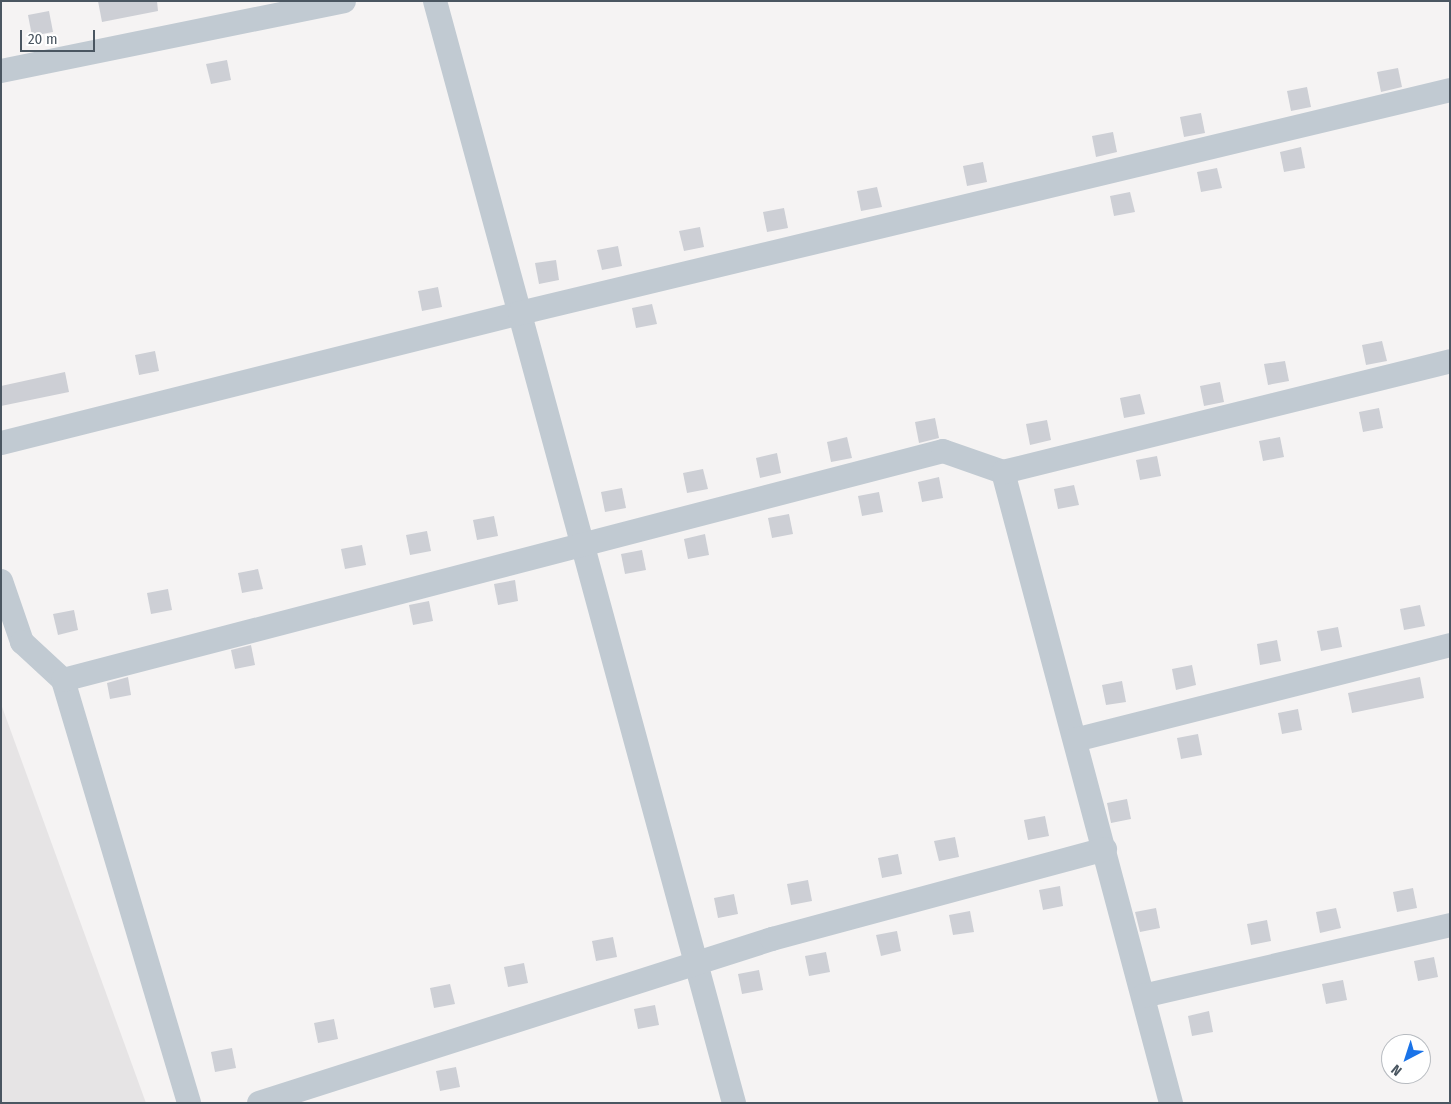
<!DOCTYPE html>
<style>
body{margin:0}
#map{position:relative;width:1451px;height:1104px;overflow:hidden;background:#f5f3f3;font-family:"Fira Sans Condensed",sans-serif}
div>[style]{position:absolute}
[style*='--x']{left:calc(var(--x)*1px);top:calc(var(--y)*1px);width:calc(var(--w)*1px);rotate:calc(var(--a)*1deg)}
.education>*{inset:0;background:#e6e4e5}
.building>*{inset:0;background:#cdcfd5}
.street>*{height:24px;margin:-12px;padding:0 12px;transform-origin:12px;border-radius:12px;background:#c1cad2}
span{translate:-50% -50%;white-space:nowrap;text-align:center;line-height:1.15;-webkit-text-stroke:4.5px #fff;paint-order:stroke}
.frame{position:absolute;inset:0;border:2px solid #4a5661;pointer-events:none}
.north{position:absolute;left:1381px;top:1034px;width:50px;height:50px;box-sizing:border-box;background:#fff;border:1px solid #b7bbc0;border-radius:50%;rotate:220deg;font-size:14px;font-weight:700;line-height:20px;text-align:center;color:#4a5661}
.north::after{content:'';display:block;margin:auto;width:18px;height:22px;background:#1a73e8;clip-path:polygon(50% 0,100% 100%,50% 72%,0 100%)}
.scale{position:absolute;left:20px;top:30px;width:75px;height:22px;box-sizing:border-box;border:2px solid #4a5661;border-top:0;padding-left:6px;font-size:15px;line-height:18px;white-space:nowrap;color:#4a5661;-webkit-text-stroke:4px #fff;paint-order:stroke}
</style>
<div id="map">
<div class="education">
<i style="clip-path:polygon(1px 704px,146px 1103px,1px 1103px)"></i>
</div>
<div class="building">
<i style="clip-path:polygon(98px 1px,157px 1px,158px 11px,102px 22px)"></i>
<i style="clip-path:polygon(49px 11px,53px 32px,32px 36px,28px 15px)"></i>
<i style="clip-path:polygon(227px 60px,231px 80px,211px 84px,206px 64px)"></i>
<i style="clip-path:polygon(1398px 68px,1402px 87px,1381px 92px,1377px 72px)"></i>
<i style="clip-path:polygon(1307px 87px,1311px 107px,1291px 111px,1287px 91px)"></i>
<i style="clip-path:polygon(1201px 113px,1205px 133px,1184px 137px,1180px 117px)"></i>
<i style="clip-path:polygon(1113px 132px,1117px 152px,1096px 157px,1092px 136px)"></i>
<i style="clip-path:polygon(1301px 147px,1305px 168px,1284px 172px,1280px 152px)"></i>
<i style="clip-path:polygon(983px 162px,987px 182px,967px 186px,963px 166px)"></i>
<i style="clip-path:polygon(1217px 168px,1222px 188px,1201px 192px,1197px 172px)"></i>
<i style="clip-path:polygon(877px 187px,882px 207px,861px 211px,857px 191px)"></i>
<i style="clip-path:polygon(1130px 192px,1135px 212px,1114px 216px,1110px 196px)"></i>
<i style="clip-path:polygon(784px 208px,788px 228px,767px 232px,763px 212px)"></i>
<i style="clip-path:polygon(700px 227px,704px 247px,684px 251px,679px 231px)"></i>
<i style="clip-path:polygon(618px 246px,622px 266px,602px 270px,597px 250px)"></i>
<i style="clip-path:polygon(556px 260px,559px 280px,539px 284px,535px 263px)"></i>
<i style="clip-path:polygon(438px 287px,442px 307px,422px 311px,418px 291px)"></i>
<i style="clip-path:polygon(652px 304px,657px 324px,636px 328px,632px 308px)"></i>
<i style="clip-path:polygon(1382px 341px,1387px 361px,1366px 365px,1362px 345px)"></i>
<i style="clip-path:polygon(155px 351px,159px 371px,139px 375px,135px 355px)"></i>
<i style="clip-path:polygon(1285px 361px,1289px 381px,1268px 385px,1264px 364px)"></i>
<i style="clip-path:polygon(65px 372px,69px 392px,1px 406px,1px 386px)"></i>
<i style="clip-path:polygon(1220px 382px,1224px 402px,1204px 406px,1200px 386px)"></i>
<i style="clip-path:polygon(1140px 394px,1145px 414px,1124px 418px,1120px 398px)"></i>
<i style="clip-path:polygon(1379px 408px,1383px 428px,1363px 432px,1359px 412px)"></i>
<i style="clip-path:polygon(935px 418px,939px 438px,919px 443px,915px 422px)"></i>
<i style="clip-path:polygon(1047px 420px,1051px 440px,1030px 445px,1026px 424px)"></i>
<i style="clip-path:polygon(847px 437px,852px 458px,831px 462px,827px 442px)"></i>
<i style="clip-path:polygon(1280px 437px,1284px 457px,1263px 461px,1259px 441px)"></i>
<i style="clip-path:polygon(777px 453px,781px 473px,760px 478px,756px 458px)"></i>
<i style="clip-path:polygon(1157px 456px,1161px 476px,1140px 480px,1136px 460px)"></i>
<i style="clip-path:polygon(703px 469px,708px 489px,687px 493px,683px 473px)"></i>
<i style="clip-path:polygon(939px 477px,943px 498px,922px 502px,918px 482px)"></i>
<i style="clip-path:polygon(1074px 485px,1079px 505px,1058px 509px,1054px 489px)"></i>
<i style="clip-path:polygon(622px 488px,626px 508px,605px 512px,601px 492px)"></i>
<i style="clip-path:polygon(879px 492px,883px 512px,862px 516px,858px 496px)"></i>
<i style="clip-path:polygon(789px 514px,793px 534px,772px 538px,768px 518px)"></i>
<i style="clip-path:polygon(494px 516px,498px 536px,477px 540px,473px 520px)"></i>
<i style="clip-path:polygon(427px 531px,431px 551px,410px 555px,406px 535px)"></i>
<i style="clip-path:polygon(705px 534px,709px 555px,688px 559px,684px 539px)"></i>
<i style="clip-path:polygon(362px 545px,366px 565px,345px 569px,341px 549px)"></i>
<i style="clip-path:polygon(642px 550px,646px 570px,625px 574px,621px 554px)"></i>
<i style="clip-path:polygon(258px 569px,263px 589px,242px 593px,238px 573px)"></i>
<i style="clip-path:polygon(515px 580px,518px 601px,498px 605px,494px 584px)"></i>
<i style="clip-path:polygon(168px 589px,172px 610px,151px 614px,147px 593px)"></i>
<i style="clip-path:polygon(429px 601px,433px 621px,413px 625px,409px 605px)"></i>
<i style="clip-path:polygon(1420px 605px,1425px 626px,1404px 630px,1400px 609px)"></i>
<i style="clip-path:polygon(74px 610px,78px 630px,58px 635px,53px 614px)"></i>
<i style="clip-path:polygon(1338px 627px,1342px 647px,1321px 651px,1317px 631px)"></i>
<i style="clip-path:polygon(1277px 640px,1281px 661px,1260px 665px,1257px 644px)"></i>
<i style="clip-path:polygon(251px 645px,255px 665px,235px 669px,231px 650px)"></i>
<i style="clip-path:polygon(1192px 665px,1196px 685px,1176px 690px,1172px 669px)"></i>
<i style="clip-path:polygon(128px 677px,131px 695px,110px 699px,107px 683px)"></i>
<i style="clip-path:polygon(1420px 677px,1424px 698px,1352px 713px,1348px 693px)"></i>
<i style="clip-path:polygon(1122px 681px,1126px 702px,1106px 705px,1102px 685px)"></i>
<i style="clip-path:polygon(1298px 709px,1302px 730px,1282px 734px,1278px 713px)"></i>
<i style="clip-path:polygon(1198px 734px,1202px 755px,1181px 759px,1177px 738px)"></i>
<i style="clip-path:polygon(1127px 799px,1131px 819px,1111px 823px,1107px 803px)"></i>
<i style="clip-path:polygon(1045px 816px,1049px 836px,1028px 840px,1024px 820px)"></i>
<i style="clip-path:polygon(955px 837px,959px 857px,939px 861px,934px 841px)"></i>
<i style="clip-path:polygon(898px 854px,902px 874px,882px 878px,878px 858px)"></i>
<i style="clip-path:polygon(808px 880px,812px 901px,791px 905px,787px 884px)"></i>
<i style="clip-path:polygon(1060px 886px,1063px 906px,1043px 910px,1039px 890px)"></i>
<i style="clip-path:polygon(1413px 888px,1417px 908px,1397px 912px,1393px 892px)"></i>
<i style="clip-path:polygon(734px 894px,738px 914px,718px 918px,714px 898px)"></i>
<i style="clip-path:polygon(1156px 908px,1160px 928px,1140px 932px,1135px 912px)"></i>
<i style="clip-path:polygon(1336px 908px,1341px 928px,1320px 933px,1316px 912px)"></i>
<i style="clip-path:polygon(970px 911px,974px 932px,953px 935px,949px 915px)"></i>
<i style="clip-path:polygon(1267px 920px,1271px 941px,1251px 945px,1247px 924px)"></i>
<i style="clip-path:polygon(897px 931px,901px 951px,881px 956px,876px 935px)"></i>
<i style="clip-path:polygon(613px 937px,617px 957px,596px 961px,592px 941px)"></i>
<i style="clip-path:polygon(826px 952px,830px 972px,809px 976px,805px 956px)"></i>
<i style="clip-path:polygon(1434px 957px,1438px 977px,1418px 981px,1414px 961px)"></i>
<i style="clip-path:polygon(524px 963px,528px 983px,508px 987px,504px 967px)"></i>
<i style="clip-path:polygon(759px 970px,763px 990px,742px 994px,738px 974px)"></i>
<i style="clip-path:polygon(1343px 980px,1347px 1000px,1326px 1004px,1322px 984px)"></i>
<i style="clip-path:polygon(450px 984px,455px 1004px,434px 1008px,430px 988px)"></i>
<i style="clip-path:polygon(655px 1005px,659px 1025px,638px 1029px,634px 1009px)"></i>
<i style="clip-path:polygon(1209px 1011px,1213px 1032px,1192px 1036px,1188px 1016px)"></i>
<i style="clip-path:polygon(334px 1019px,338px 1039px,318px 1043px,314px 1023px)"></i>
<i style="clip-path:polygon(232px 1048px,236px 1068px,215px 1072px,211px 1052px)"></i>
<i style="clip-path:polygon(456px 1067px,460px 1087px,440px 1091px,436px 1071px)"></i>
</div>
<div class="street">
<i style="--x:435;--y:1;--w:1142;--a:74.82"></i>
<i style="--x:1;--y:71;--w:350;--a:-11.5"></i>
<i style="--x:1;--y:443;--w:535;--a:-14.06"></i>
<i style="--x:520;--y:313;--w:956;--a:-13.48"></i>
<i style="--x:1003;--y:472;--w:653;--a:75.09"></i>
<i style="--x:1;--y:581;--w:65;--a:71"></i>
<i style="--x:22;--y:642;--w:56;--a:42.8"></i>
<i style="--x:63;--y:680;--w:441;--a:73.4"></i>
<i style="--x:63;--y:680;--w:909;--a:-14.59"></i>
<i style="--x:943;--y:451;--w:64;--a:19.3"></i>
<i style="--x:1003;--y:472;--w:461;--a:-13.9"></i>
<i style="--x:1075;--y:740;--w:387;--a:-14.2"></i>
<i style="--x:1143;--y:996;--w:315;--a:-13"></i>
<i style="--x:259;--y:1103;--w:539;--a:-17.73"></i>
<i style="--x:772;--y:939;--w:345;--a:-15.1"></i>
</div>
<div class="frame"></div>
<div class="north">N</div>
<div class="scale">20 m</div>
</div>
